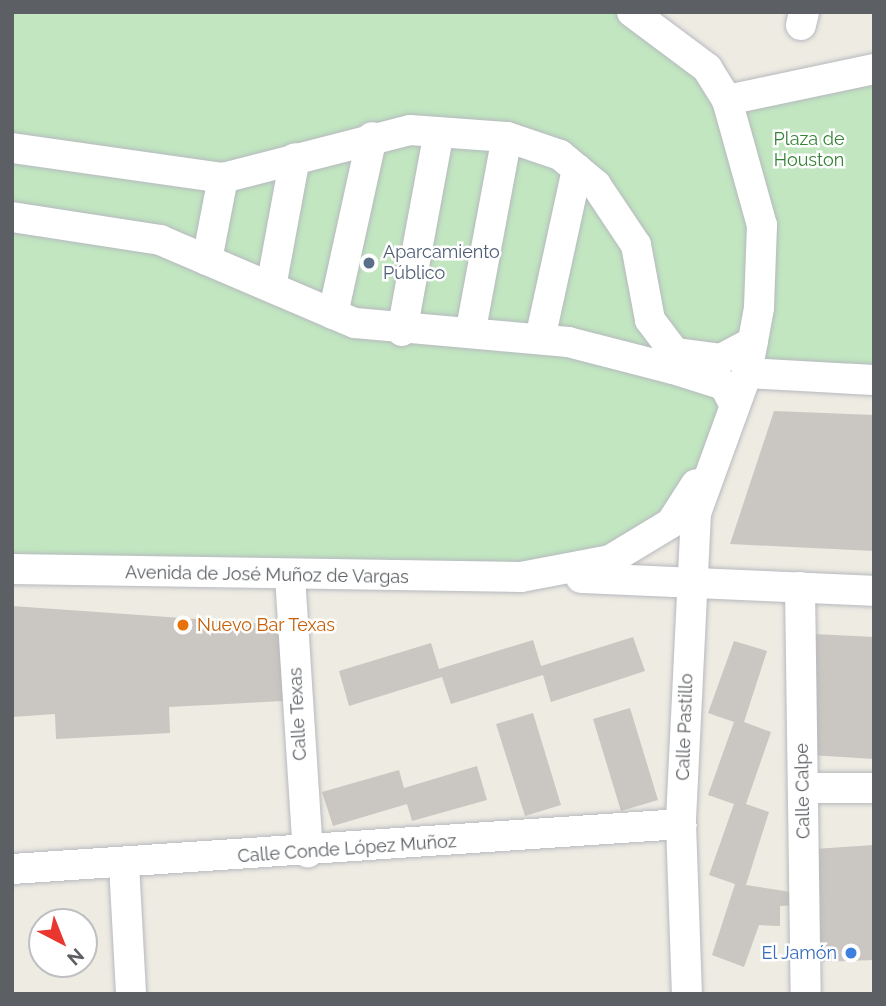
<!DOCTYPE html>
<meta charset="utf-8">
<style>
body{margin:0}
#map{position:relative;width:886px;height:1006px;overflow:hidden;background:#eeebe3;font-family:Raleway,sans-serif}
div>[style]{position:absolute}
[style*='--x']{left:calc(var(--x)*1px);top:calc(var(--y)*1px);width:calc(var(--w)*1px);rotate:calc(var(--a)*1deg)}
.green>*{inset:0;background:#c1e6c0}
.building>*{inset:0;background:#cac6c1}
.roads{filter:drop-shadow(0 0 2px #b6b9be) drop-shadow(0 0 2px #b6b9be)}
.minor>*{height:30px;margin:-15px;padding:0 15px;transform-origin:15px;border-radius:15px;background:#fff}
.dots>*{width:19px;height:19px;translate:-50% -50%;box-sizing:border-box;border:4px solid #fff;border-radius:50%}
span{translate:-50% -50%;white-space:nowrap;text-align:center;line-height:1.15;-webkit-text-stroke:5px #fff;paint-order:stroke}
.park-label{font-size:18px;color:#348335}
.service-label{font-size:18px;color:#4e5e75}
.left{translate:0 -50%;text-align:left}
.street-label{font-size:18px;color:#5c6064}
.food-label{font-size:18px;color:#c56008}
.shop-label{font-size:18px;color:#366cbe}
.right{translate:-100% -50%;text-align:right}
.frame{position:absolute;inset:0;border:14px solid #5c6064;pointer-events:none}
.north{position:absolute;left:28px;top:908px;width:70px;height:70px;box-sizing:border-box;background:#fff;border:2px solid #bebfc1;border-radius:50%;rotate:138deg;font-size:19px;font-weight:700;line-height:28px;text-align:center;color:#5c6064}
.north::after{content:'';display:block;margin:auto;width:24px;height:32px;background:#e9372f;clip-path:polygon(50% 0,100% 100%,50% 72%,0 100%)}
</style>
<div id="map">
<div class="green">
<i style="clip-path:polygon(12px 12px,632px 12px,727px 100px,874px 69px,874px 380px,747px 373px,671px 523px,521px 577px,12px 569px)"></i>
</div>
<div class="building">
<i style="clip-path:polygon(774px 411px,874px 415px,874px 551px,730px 544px)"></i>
<i style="clip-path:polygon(12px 606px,279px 625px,283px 701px,169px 707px,170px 733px,56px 739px,55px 714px,12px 717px)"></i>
<i style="clip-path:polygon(814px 634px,874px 637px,874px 759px,810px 755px)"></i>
<i style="clip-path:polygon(633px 637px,645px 671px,551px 702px,543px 675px,451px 704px,442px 677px,349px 706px,339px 671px,431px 643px,439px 669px,533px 640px,541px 666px)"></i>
<i style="clip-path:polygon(734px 641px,767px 651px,744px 722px,771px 732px,746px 804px,769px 812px,746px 885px,797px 893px,796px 905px,780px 906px,780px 926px,759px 925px,744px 967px,712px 955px,735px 884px,709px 875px,734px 804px,708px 795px,734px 722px,708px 713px)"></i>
<i style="clip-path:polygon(630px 708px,658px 800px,621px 811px,593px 719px)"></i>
<i style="clip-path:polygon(533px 713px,561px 805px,525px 816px,496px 724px)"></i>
<i style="clip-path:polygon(477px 766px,487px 800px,412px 821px,407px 804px,333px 826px,322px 792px,399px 770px,404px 788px)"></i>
<i style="clip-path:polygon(874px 845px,874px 960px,820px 962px,814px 849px)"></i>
</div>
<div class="roads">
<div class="minor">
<i style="--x:632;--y:12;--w:94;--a:36.7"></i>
<i style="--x:707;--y:68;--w:38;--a:58"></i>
<i style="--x:727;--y:100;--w:130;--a:74.4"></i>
<i style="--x:762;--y:225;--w:83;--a:92.1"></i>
<i style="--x:759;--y:308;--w:66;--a:100.5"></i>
<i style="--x:747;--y:373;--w:149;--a:110"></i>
<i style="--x:696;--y:513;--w:311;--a:92.8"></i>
<i style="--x:681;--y:824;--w:170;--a:88"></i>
<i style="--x:801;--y:25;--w:13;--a:-77"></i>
<i style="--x:727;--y:100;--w:150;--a:-11.9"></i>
<i style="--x:12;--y:148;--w:213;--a:8.1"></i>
<i style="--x:223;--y:178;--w:193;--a:-14.4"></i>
<i style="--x:410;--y:130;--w:97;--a:4.1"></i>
<i style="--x:507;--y:137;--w:56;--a:18.8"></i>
<i style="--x:560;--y:155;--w:47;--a:39.8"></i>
<i style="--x:596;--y:185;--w:72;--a:56.3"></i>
<i style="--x:636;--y:245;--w:76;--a:79.4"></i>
<i style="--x:650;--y:320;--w:41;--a:52.9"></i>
<i style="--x:675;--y:353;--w:46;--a:7.4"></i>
<i style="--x:721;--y:359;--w:36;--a:-28"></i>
<i style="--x:12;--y:217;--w:150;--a:8.8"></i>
<i style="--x:160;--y:240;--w:212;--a:23.1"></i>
<i style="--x:355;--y:323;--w:214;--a:5.1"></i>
<i style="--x:568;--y:342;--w:108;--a:14.4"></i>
<i style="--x:673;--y:369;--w:53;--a:17.4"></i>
<i style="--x:724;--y:385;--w:21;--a:62"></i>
<i style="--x:207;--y:260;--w:84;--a:-79"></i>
<i style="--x:271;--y:287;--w:131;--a:-79.5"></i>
<i style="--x:333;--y:314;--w:181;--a:-77.6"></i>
<i style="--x:471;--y:329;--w:195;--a:-79.4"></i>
<i style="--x:402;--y:331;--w:202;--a:-79.5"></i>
<i style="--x:540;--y:339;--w:174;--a:-77.7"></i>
<i style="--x:747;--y:373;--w:127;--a:3.2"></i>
<i style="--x:12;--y:569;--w:509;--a:0.9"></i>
<i style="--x:521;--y:577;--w:91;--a:-10.8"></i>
<i style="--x:610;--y:560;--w:71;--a:-31.2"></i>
<i style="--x:671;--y:523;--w:46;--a:-57.3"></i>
<i style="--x:290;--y:576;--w:277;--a:86.3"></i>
<i style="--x:581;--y:578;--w:293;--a:2.5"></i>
<i style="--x:800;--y:587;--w:407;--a:89.2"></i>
<i style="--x:803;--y:788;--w:71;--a:0"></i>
<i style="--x:124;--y:864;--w:130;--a:86.9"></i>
<i style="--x:12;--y:869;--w:671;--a:-3.85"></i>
</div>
</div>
<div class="dots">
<i style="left:369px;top:263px;background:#5c6f8a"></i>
<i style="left:183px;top:625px;background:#e8710a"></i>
<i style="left:851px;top:953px;background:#3f7fe0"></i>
</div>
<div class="park-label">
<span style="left:809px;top:150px">Plaza de<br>Houston</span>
</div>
<div class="service-label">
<span class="left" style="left:383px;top:263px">Aparcamiento<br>Público</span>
</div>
<div class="street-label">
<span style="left:267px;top:575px;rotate:1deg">Avenida de José Muñoz de Vargas</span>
<span style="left:298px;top:714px;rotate:-93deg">Calle Texas</span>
<span style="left:685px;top:727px;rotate:-88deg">Calle Pastillo</span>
<span style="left:803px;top:791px;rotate:-91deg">Calle Calpe</span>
<span style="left:347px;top:849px;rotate:-4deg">Calle Conde López Muñoz</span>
</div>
<div class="food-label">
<span class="left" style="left:197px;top:625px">Nuevo Bar Texas</span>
</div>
<div class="shop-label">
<span class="right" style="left:837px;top:953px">El Jamón</span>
</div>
<div class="frame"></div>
<div class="north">N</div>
</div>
